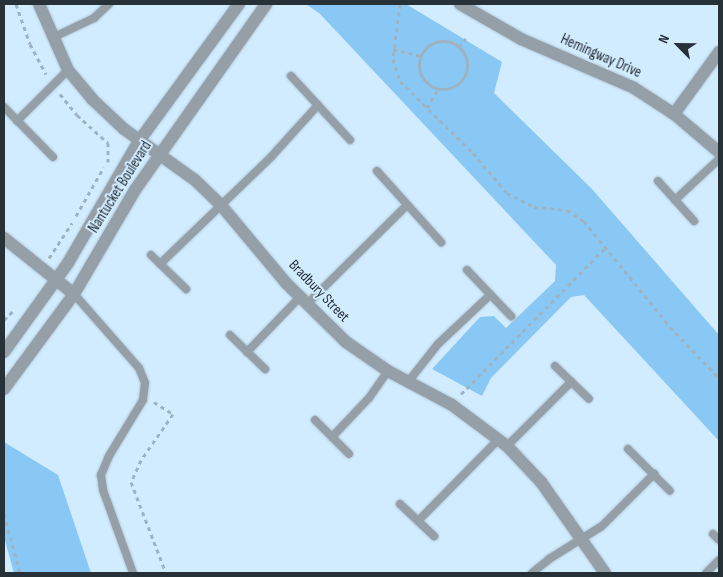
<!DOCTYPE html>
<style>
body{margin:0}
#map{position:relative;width:723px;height:577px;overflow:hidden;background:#d2ecff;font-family:"Sofia Sans Condensed",sans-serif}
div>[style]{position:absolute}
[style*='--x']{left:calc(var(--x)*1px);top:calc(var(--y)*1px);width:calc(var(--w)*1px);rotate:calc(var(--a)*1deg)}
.green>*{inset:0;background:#89c8f4}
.path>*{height:3px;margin-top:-1.5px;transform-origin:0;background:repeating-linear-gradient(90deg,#9eb3c2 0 4px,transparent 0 8px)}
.path>.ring{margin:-1.5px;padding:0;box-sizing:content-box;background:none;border:3px solid #9eb3c2;border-radius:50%}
.roads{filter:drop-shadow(0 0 1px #b0c7d7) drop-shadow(0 0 1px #b0c7d7)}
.service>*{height:8px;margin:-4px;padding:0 4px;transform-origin:4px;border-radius:4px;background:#949fa7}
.minor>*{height:12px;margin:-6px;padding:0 6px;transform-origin:6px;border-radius:6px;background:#949fa7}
.tertiary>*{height:12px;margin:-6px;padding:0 6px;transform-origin:6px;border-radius:6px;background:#949fa7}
span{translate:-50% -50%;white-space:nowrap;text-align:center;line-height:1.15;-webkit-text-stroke:4px #d2ecff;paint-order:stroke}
.street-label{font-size:15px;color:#273138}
.frame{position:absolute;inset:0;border:5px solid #273138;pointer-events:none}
.north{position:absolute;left:653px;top:20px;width:50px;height:50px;-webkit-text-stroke:4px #d2ecff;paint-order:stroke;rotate:293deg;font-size:14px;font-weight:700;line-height:20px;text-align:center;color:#273138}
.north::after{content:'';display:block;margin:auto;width:18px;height:22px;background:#273138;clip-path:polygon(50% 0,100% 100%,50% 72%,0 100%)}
</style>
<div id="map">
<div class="green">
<i style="clip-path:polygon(306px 4px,406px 4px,502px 62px,494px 93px,592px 189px,719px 335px,719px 441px,584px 295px,571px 297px,491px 378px,482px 396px,432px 369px,480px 317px,494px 316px,506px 328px,555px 281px,556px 265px,320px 14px)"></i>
<i style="clip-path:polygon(4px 442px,58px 475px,91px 573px,14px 573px,4px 537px)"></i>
</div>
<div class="path">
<i style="--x:16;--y:4;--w:42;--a:70.7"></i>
<i style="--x:30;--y:44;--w:34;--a:62"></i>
<i style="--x:400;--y:4;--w:55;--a:97.3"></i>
<i style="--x:393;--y:59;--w:23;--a:72"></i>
<i style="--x:400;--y:81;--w:103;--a:44.6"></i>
<i style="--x:473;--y:153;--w:52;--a:49.6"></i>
<i style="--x:507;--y:193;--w:30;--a:27"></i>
<i style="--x:534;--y:207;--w:33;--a:5"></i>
<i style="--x:567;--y:210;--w:20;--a:33"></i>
<i style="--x:584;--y:221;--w:136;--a:50.9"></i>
<i style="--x:670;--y:327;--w:71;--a:46.1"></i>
<i class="ring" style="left:419px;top:41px;width:45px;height:45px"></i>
<i style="--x:459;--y:47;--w:11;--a:-52"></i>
<i style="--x:393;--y:49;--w:29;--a:14"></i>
<i style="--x:60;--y:94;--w:27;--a:51"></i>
<i style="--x:77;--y:115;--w:42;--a:42.1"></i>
<i style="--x:108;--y:143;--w:19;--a:90"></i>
<i style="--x:427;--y:108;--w:22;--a:-60"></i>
<i style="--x:76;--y:216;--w:56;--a:-60.3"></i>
<i style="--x:49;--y:258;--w:42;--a:-56.7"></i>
<i style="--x:4;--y:320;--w:14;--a:-45"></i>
<i style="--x:461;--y:394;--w:206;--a:-45.4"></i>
<i style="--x:154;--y:402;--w:22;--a:32"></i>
<i style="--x:173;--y:414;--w:56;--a:124.8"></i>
<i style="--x:141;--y:460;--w:24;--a:114"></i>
<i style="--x:131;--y:482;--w:97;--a:69"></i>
<i style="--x:4;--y:514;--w:61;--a:74.8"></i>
</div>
<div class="roads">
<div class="service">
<i style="--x:52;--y:38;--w:47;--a:-25.5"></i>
<i style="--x:94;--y:18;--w:21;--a:-43"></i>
<i style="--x:291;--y:76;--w:87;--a:47.3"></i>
<i style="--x:4;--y:107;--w:70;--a:45.6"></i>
<i style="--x:17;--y:121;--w:72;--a:-45"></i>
<i style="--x:377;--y:171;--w:96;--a:48"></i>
<i style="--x:658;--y:181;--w:54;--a:48"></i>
<i style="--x:675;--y:200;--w:60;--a:-43"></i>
<i style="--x:151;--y:255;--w:49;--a:44.2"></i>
<i style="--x:160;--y:264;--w:154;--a:-43.9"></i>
<i style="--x:271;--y:157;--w:70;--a:-47.9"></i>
<i style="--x:467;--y:270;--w:64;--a:46.3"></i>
<i style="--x:74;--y:294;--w:98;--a:48.7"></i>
<i style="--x:139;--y:368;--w:16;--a:68"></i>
<i style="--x:145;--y:383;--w:17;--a:97"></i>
<i style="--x:143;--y:400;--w:66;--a:121.3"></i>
<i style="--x:109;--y:456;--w:21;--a:113"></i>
<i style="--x:101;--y:475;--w:15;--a:82"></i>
<i style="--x:103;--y:490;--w:88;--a:70.1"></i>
<i style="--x:307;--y:304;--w:141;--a:-44.7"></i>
<i style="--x:230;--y:335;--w:49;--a:44.2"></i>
<i style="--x:247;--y:352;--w:76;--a:-46.1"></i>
<i style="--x:555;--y:366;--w:47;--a:44.1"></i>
<i style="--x:408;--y:382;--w:48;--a:-51.7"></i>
<i style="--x:438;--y:344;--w:71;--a:-43.3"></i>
<i style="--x:315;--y:420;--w:48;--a:45"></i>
<i style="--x:332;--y:437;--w:54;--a:-46.5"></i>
<i style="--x:369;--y:398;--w:33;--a:-55"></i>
<i style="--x:507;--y:446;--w:91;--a:-45"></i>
<i style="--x:628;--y:449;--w:59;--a:45"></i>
<i style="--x:400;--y:504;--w:47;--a:43.3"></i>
<i style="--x:418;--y:521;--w:115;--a:-45.4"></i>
<i style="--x:713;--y:534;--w:8;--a:45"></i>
<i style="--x:532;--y:573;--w:22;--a:-39"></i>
<i style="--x:549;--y:559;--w:62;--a:-31.9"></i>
<i style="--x:602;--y:526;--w:74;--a:-45"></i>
<i style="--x:706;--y:573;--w:18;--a:-45"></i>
</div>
<div class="minor">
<i style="--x:39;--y:4;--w:72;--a:66.3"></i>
<i style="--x:68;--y:70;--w:38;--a:50"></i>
<i style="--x:92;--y:99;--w:44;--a:43.2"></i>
<i style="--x:124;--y:129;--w:87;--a:35.7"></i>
<i style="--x:195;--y:180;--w:35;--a:44"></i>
<i style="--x:220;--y:204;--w:103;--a:50.1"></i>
<i style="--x:286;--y:283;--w:84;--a:44.5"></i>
<i style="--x:346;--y:342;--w:51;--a:34.6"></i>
<i style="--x:388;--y:371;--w:72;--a:28"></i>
<i style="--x:452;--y:405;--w:69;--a:36.7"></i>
<i style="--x:507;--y:446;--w:50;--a:46.6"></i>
<i style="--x:541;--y:482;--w:111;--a:54.9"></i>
<i style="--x:460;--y:4;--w:70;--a:29.8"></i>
<i style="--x:521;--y:39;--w:123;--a:23.4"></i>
<i style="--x:634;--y:88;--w:48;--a:33"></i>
<i style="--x:674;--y:114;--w:59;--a:40.2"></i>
<i style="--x:674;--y:114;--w:77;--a:-54"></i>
<i style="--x:4;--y:238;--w:90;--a:38.7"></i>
</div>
<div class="tertiary">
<i style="--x:4;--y:352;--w:110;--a:-54.3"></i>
<i style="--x:68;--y:263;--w:141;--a:-59.8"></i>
<i style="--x:139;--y:141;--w:170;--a:-53.9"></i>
<i style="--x:4;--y:389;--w:118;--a:-53.6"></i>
<i style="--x:74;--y:294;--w:121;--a:-59.6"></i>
<i style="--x:135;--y:190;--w:228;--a:-54.8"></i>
</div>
</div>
<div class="street-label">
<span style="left:601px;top:56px;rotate:24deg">Hemingway Drive</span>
<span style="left:120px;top:187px;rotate:-58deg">Nantucket Boulevard</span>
<span style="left:319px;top:291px;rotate:46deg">Bradbury Street</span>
</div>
<div class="frame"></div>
<div class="north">N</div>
</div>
